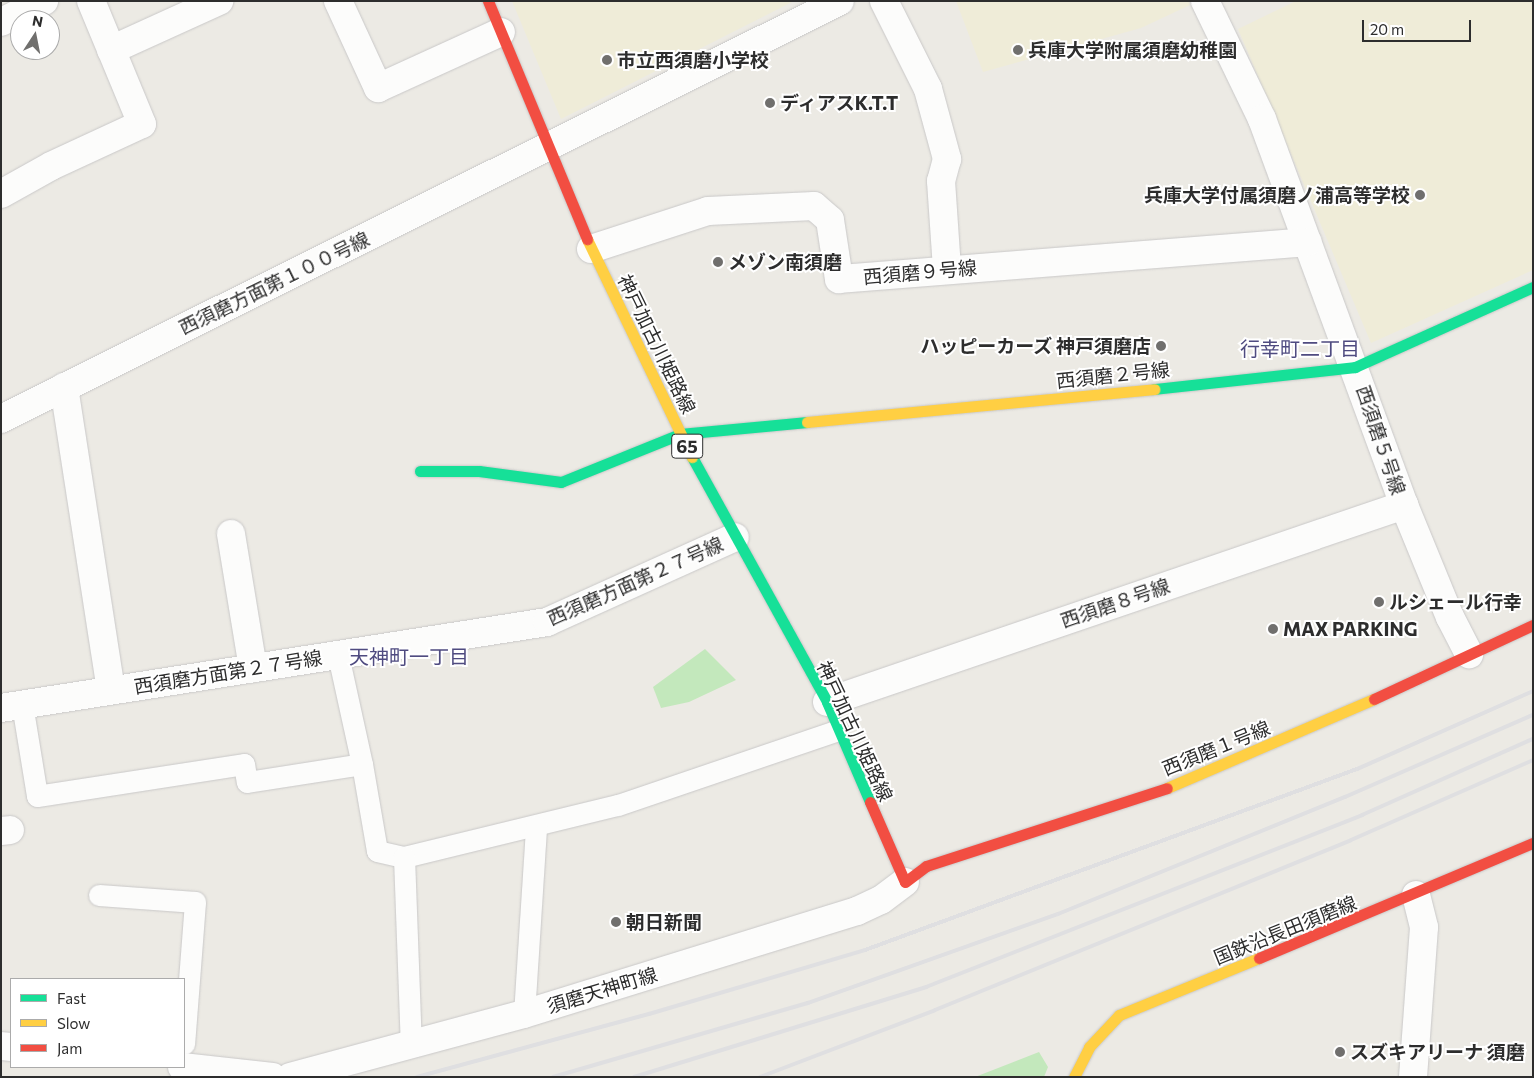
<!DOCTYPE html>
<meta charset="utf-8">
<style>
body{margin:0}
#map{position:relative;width:1534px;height:1078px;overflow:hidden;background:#eceae4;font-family:Commissioner,"Noto Sans JP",sans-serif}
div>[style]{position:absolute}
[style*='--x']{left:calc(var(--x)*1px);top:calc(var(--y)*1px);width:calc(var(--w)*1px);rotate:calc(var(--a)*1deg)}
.education>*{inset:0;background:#efecd8}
.green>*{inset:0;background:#c3e8bc}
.roads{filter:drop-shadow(0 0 1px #c9c8c8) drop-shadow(0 0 1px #c9c8c8)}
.lane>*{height:21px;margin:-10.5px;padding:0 10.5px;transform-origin:10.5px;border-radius:10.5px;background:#fcfcfb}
.street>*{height:28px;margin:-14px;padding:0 14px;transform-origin:14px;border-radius:14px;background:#fcfcfb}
.fast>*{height:11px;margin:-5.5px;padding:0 5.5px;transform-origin:5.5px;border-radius:5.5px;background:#16e098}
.slow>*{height:11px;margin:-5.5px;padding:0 5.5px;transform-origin:5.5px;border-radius:5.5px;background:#ffcf43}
.jam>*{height:11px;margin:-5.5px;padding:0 5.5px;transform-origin:5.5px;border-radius:5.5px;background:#f24e42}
.rail>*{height:4px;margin:-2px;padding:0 2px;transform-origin:2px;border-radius:2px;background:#dfdfe1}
.dots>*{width:14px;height:14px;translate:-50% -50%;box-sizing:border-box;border:2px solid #fff;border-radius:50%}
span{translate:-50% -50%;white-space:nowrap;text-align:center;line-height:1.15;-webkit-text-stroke:4px #fff;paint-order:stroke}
.shield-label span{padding:1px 4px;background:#fff;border:1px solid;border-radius:4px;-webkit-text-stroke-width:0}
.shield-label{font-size:18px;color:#2d2d2d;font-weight:700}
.poi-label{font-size:19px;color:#2d2d2d;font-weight:700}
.left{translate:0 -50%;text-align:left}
.right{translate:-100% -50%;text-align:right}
.street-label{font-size:19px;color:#2d2d2d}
.neighbourhood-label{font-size:20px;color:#4f4b80}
.frame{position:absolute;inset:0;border:2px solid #2d2d2d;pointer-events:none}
.legend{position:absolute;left:10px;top:978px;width:175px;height:90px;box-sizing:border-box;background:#fff;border:1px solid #ababab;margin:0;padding:6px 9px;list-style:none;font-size:15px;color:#2d2d2d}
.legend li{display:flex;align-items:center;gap:10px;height:25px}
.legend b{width:25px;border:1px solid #ababab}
.north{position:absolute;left:10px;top:10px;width:50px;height:50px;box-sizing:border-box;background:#fff;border:1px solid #ababab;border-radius:50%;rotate:11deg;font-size:14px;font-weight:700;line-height:20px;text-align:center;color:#2d2d2d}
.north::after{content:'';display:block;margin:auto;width:18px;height:22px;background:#706f6d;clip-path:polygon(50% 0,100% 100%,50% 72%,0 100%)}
.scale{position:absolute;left:1362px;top:20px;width:109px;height:22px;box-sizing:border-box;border:2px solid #2d2d2d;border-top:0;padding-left:6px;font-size:15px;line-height:18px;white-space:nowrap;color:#2d2d2d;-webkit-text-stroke:4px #fff;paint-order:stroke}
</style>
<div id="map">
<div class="education">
<i style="clip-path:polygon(512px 1px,794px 1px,561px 119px)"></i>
<i style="clip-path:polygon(956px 1px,1189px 1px,1190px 5px,1141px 28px,983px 72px)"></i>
<i style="clip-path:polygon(1296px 1px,1533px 1px,1533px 270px,1371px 343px,1238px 29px)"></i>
</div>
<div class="green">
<i style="clip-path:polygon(705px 649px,736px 680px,689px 702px,661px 708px,653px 687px)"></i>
<i style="clip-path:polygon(1039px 1052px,1048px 1067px,1044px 1077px,975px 1077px)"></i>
</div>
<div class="roads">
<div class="lane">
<i style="--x:338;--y:655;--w:112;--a:77.6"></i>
<i style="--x:362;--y:764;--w:88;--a:80.2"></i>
<i style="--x:377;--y:851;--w:28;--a:13"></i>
<i style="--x:404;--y:857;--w:220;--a:-13.7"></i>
<i style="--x:618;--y:805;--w:232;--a:-18.8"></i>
<i style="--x:22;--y:704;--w:93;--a:80.7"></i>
<i style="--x:37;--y:796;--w:209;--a:-8.8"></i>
<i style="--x:244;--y:764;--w:18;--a:81"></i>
<i style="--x:247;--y:782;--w:116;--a:-8.9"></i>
<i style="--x:404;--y:857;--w:189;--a:87.9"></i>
<i style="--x:99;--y:895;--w:96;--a:4.2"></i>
<i style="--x:195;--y:902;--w:142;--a:94.4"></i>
<i style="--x:524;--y:1014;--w:188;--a:-86.3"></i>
</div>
<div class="street">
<i style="--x:338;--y:1;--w:96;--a:65.3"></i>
<i style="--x:378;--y:88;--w:135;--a:-24.5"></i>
<i style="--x:884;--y:1;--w:98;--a:63.4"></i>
<i style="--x:928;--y:89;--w:73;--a:74.8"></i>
<i style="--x:947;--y:159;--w:23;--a:105"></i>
<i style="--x:941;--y:181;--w:89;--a:86.1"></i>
<i style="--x:1205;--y:1;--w:131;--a:64.2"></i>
<i style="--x:1262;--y:119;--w:411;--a:69.8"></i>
<i style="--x:1404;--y:505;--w:121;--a:67.7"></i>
<i style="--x:1450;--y:617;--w:42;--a:62.8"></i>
<i style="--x:1;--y:22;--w:48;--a:-26"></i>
<i style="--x:111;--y:50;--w:119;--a:-24.4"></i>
<i style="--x:1;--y:194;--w:57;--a:-29.2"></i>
<i style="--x:51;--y:166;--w:100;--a:-24.8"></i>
<i style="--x:142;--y:124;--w:133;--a:-112.5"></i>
<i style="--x:591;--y:249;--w:123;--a:-18"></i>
<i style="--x:708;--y:211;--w:106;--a:-2.7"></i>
<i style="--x:814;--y:206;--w:21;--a:41"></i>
<i style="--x:830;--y:220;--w:60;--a:81.3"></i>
<i style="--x:839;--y:279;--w:470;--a:-4.5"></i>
<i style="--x:64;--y:387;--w:307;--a:81.2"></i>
<i style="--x:1;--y:419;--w:937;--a:-26.48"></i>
<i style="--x:231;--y:534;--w:136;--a:80.7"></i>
<i style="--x:827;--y:702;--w:610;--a:-18.85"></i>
<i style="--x:1;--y:708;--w:553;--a:-8.95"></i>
<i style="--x:547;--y:622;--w:206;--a:-24.3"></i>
<i style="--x:1;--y:831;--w:9;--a:-6"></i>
<i style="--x:1;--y:1046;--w:10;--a:6"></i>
<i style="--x:182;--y:1067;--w:91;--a:6.3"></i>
<i style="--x:290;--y:1077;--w:242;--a:-15.1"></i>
<i style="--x:524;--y:1014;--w:349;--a:-17.2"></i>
<i style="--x:857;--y:911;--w:26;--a:-25"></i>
<i style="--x:881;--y:900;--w:30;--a:-37"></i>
<i style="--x:1413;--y:1077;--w:150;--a:-85.8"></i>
<i style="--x:1424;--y:927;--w:33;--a:-104"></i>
</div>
<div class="fast">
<i style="--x:1154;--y:389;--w:202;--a:-6.2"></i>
<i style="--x:1355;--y:367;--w:195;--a:-24.2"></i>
<i style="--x:692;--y:457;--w:280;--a:61.1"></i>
<i style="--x:827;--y:702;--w:109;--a:66.7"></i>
<i style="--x:420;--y:471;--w:59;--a:0"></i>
<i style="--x:479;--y:471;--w:83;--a:7.6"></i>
<i style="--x:561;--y:482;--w:128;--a:-22"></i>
<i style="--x:680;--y:434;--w:128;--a:-5.4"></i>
</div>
<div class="slow">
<i style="--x:587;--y:239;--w:242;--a:64.3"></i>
<i style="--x:807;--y:422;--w:349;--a:-5.4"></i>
<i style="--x:1167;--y:788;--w:225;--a:-23.3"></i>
<i style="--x:1074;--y:1077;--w:34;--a:-63"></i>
<i style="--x:1089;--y:1047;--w:44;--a:-46.8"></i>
<i style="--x:1119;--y:1015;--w:151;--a:-22.2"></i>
</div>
<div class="jam">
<i style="--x:488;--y:1;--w:258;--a:67.4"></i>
<i style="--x:1374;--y:699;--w:175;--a:-25"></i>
<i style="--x:870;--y:802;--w:87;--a:66.4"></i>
<i style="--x:905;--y:882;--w:26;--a:-37"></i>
<i style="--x:926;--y:866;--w:253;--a:-17.9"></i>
<i style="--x:1259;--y:958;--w:297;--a:-22.8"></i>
</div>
</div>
<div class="rail">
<i style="--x:417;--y:1077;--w:240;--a:-15.2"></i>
<i style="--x:649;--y:1014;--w:225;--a:-16.5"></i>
<i style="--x:865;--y:950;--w:524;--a:-20.2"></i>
<i style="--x:1357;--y:769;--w:193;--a:-23.9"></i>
<i style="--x:553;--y:1077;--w:266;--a:-16.2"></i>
<i style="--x:808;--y:1003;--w:265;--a:-19.6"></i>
<i style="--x:1058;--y:914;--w:310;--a:-22.2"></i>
<i style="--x:1345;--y:797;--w:205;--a:-23.6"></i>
<i style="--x:634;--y:1077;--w:306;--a:-17.1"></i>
<i style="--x:926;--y:987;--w:469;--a:-21.5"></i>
<i style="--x:1362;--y:815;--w:187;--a:-24"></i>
<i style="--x:760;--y:1077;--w:187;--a:-20.9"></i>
<i style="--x:935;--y:1010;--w:449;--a:-22.2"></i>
<i style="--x:1351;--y:840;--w:199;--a:-23.7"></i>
</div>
<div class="dots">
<i style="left:1018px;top:50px;background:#706f6d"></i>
<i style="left:607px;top:60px;background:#706f6d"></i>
<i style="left:770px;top:103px;background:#706f6d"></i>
<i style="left:1420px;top:195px;background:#706f6d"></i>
<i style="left:718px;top:262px;background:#706f6d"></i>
<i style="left:1161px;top:346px;background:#706f6d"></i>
<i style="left:1379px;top:602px;background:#706f6d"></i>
<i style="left:1273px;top:629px;background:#706f6d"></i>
<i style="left:616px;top:922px;background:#706f6d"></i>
<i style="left:1340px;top:1052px;background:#706f6d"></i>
</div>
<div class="shield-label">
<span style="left:687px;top:446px">65</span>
</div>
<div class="poi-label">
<span class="left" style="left:1028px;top:50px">兵庫大学附属須磨幼稚園</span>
<span class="left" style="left:617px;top:60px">市立西須磨小学校</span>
<span class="left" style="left:780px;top:103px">ディアスK.T.T</span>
<span class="right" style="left:1410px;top:195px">兵庫大学付属須磨ノ浦高等学校</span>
<span class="left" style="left:728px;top:262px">メゾン南須磨</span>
<span class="right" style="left:1151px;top:346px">ハッピーカーズ 神戸須磨店</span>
<span class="left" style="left:1389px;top:602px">ルシェール行幸</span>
<span class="left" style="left:1283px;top:629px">MAX PARKING</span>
<span class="left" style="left:626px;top:922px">朝日新聞</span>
<span class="left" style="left:1350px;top:1052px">スズキアリーナ 須磨</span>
</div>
<div class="street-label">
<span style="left:920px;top:272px;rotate:-5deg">西須磨９号線</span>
<span style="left:274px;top:283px;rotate:-26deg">西須磨方面第１００号線</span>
<span style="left:657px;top:344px;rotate:64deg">神戸加古川姫路線</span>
<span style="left:1113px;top:375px;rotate:-6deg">西須磨２号線</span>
<span style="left:1381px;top:440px;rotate:71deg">西須磨５号線</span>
<span style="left:635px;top:581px;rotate:-24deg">西須磨方面第２７号線</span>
<span style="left:1115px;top:603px;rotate:-19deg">西須磨８号線</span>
<span style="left:228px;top:672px;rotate:-9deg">西須磨方面第２７号線</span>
<span style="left:855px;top:731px;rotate:65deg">神戸加古川姫路線</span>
<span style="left:1216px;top:748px;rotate:-22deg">西須磨１号線</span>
<span style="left:1285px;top:930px;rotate:-22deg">国鉄沿長田須磨線</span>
<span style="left:602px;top:990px;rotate:-17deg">須磨天神町線</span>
</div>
<div class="neighbourhood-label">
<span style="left:1300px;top:348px">行幸町二丁目</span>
<span style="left:409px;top:656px">天神町一丁目</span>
</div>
<div class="frame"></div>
<ul class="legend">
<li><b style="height:6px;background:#16e098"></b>Fast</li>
<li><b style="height:6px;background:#ffcf43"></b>Slow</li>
<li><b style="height:6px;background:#f24e42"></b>Jam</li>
</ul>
<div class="north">N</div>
<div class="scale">20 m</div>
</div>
